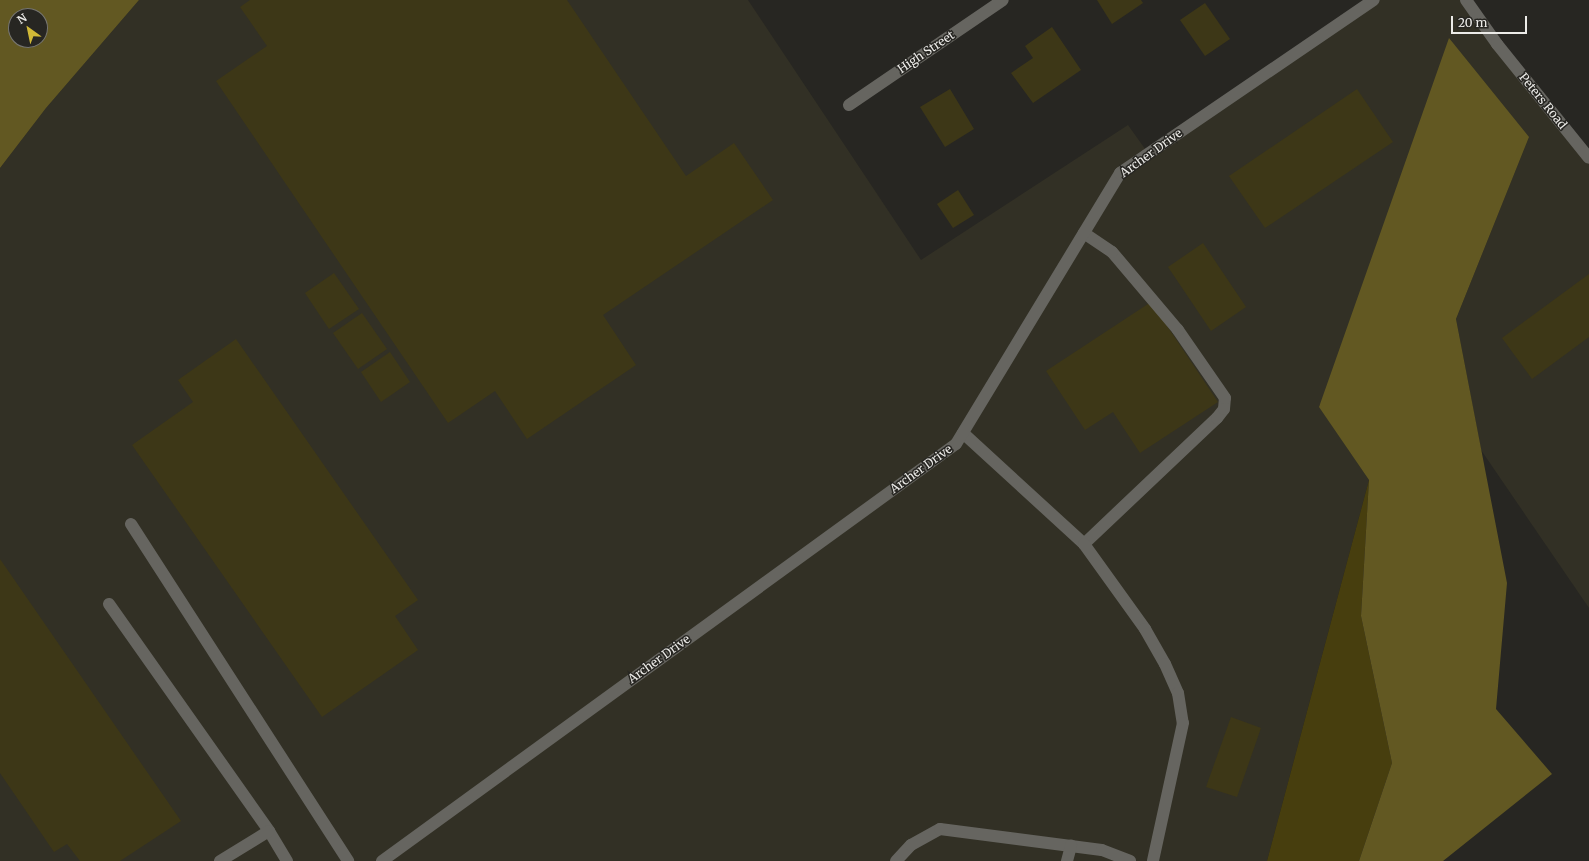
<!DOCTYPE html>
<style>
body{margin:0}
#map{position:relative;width:1589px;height:861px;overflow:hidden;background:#272622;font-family:Merriweather,serif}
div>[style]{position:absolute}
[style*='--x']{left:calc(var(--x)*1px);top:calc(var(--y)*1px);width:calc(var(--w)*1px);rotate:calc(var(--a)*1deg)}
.built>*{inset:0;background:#323025}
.green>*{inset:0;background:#473e0e}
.forest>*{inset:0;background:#625822}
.building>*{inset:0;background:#3d3717}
.minor>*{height:12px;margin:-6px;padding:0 6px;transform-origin:6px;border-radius:6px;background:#666560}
span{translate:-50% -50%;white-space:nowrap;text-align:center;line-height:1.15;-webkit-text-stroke:3px #272622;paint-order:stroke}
.street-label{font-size:12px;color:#ecebe8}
.north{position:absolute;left:8px;top:8px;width:40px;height:40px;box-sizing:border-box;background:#272622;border:1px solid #767571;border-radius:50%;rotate:327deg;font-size:11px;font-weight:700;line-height:16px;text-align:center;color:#ecebe8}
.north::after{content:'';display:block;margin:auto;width:14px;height:18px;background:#d0b837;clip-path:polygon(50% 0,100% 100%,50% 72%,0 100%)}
.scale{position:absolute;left:1451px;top:16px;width:76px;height:18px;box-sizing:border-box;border:2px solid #ecebe8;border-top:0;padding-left:5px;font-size:12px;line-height:14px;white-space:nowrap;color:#ecebe8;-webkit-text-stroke:3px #272622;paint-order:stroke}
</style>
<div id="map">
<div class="built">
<i style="clip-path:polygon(139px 0,748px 0,921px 260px,1128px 125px,1148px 153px,1374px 0,1466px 0,1589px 158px,1589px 608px,1481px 450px,1456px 319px,1529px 137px,1319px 406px,1369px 480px,1267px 861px,0 861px,0 168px,46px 108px)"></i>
</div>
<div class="green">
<i style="clip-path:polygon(1369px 480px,1361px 616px,1392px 763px,1359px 861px,1267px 861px)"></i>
</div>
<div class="forest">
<i style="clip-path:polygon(evenodd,0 0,139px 0,46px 108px,0 168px,0 0,16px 16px,40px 16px,40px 40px,16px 40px,16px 16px)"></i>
<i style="clip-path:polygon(1449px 38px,1529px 137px,1456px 319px,1507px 583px,1496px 709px,1552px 774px,1443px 861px,1359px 861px,1392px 763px,1361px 616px,1369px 480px,1319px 407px)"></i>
</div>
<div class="building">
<i style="clip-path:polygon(250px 0,567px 0,686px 176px,734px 143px,773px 200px,603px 315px,636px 365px,527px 439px,495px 391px,448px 423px,216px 81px,267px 46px,240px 7px)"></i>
<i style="clip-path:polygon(1097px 0,1141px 0,1143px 3px,1112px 24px)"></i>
<i style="clip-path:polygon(1205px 3px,1230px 39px,1205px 56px,1180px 20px)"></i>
<i style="clip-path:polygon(1052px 27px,1081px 70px,1033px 103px,1011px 73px,1033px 58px,1025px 46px)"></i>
<i style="clip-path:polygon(950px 89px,974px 129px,945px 147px,920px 107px)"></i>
<i style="clip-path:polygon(1357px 89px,1393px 142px,1265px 228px,1229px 176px)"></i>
<i style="clip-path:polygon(958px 190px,974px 215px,953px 228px,937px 204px)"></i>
<i style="clip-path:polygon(1203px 243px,1246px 307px,1211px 331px,1168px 267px)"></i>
<i style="clip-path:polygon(334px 273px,359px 309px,329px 329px,305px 293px)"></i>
<i style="clip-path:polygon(1589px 274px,1589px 337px,1532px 379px,1502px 338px)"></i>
<i style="clip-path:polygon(1151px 302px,1218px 402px,1140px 453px,1113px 412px,1085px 430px,1046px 371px)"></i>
<i style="clip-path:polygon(362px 313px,387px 349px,358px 369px,333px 333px)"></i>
<i style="clip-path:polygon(236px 339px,418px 600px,395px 616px,418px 650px,322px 717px,132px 445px,193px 402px,178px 380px)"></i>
<i style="clip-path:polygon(390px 352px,410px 382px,381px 402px,361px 372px)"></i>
<i style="clip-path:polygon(0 559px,181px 821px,120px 861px,80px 861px,67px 844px,54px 852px,0 773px)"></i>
<i style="clip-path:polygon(1231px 717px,1261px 728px,1237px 797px,1206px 787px)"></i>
</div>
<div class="minor">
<i style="--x:1466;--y:0;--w:54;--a:54.8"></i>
<i style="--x:1497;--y:44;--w:146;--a:51.1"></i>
<i style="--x:849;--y:105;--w:186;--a:-34.3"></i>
<i style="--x:963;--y:433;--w:164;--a:42.5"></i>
<i style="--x:1084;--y:544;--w:183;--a:-43.5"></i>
<i style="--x:1217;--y:418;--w:11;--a:-52"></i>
<i style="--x:1224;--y:409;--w:11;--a:-85"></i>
<i style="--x:1225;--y:398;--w:83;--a:-124.7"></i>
<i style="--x:1178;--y:330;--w:102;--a:-130.2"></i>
<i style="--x:1112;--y:252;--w:34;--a:-146"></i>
<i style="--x:131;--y:524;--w:401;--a:57.2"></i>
<i style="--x:1084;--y:544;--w:105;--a:54.3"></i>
<i style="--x:1145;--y:629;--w:40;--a:60.3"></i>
<i style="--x:1165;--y:664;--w:32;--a:66"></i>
<i style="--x:1178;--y:693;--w:30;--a:81"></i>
<i style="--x:1183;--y:723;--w:141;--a:102.3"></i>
<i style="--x:109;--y:604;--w:278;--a:54.8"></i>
<i style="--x:269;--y:831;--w:35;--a:59"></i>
<i style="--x:220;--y:861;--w:57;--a:-31.5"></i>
<i style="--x:382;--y:861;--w:709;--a:-36"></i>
<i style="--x:956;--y:444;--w:317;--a:-58.8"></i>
<i style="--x:1120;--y:173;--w:307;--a:-34.3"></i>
<i style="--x:896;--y:861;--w:22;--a:-47"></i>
<i style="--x:911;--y:845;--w:33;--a:-29"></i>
<i style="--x:940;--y:829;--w:163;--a:7.4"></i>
<i style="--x:1102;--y:850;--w:30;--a:21"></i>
<i style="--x:1067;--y:861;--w:16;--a:-75"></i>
</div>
<div class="street-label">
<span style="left:926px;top:52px;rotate:-34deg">High Street</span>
<span style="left:1543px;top:101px;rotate:51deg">Peters Road</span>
<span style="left:1151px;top:153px;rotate:-36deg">Archer Drive</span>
<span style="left:921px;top:469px;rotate:-36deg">Archer Drive</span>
<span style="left:659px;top:659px;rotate:-36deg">Archer Drive</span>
</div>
<div class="north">N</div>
<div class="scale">20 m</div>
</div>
